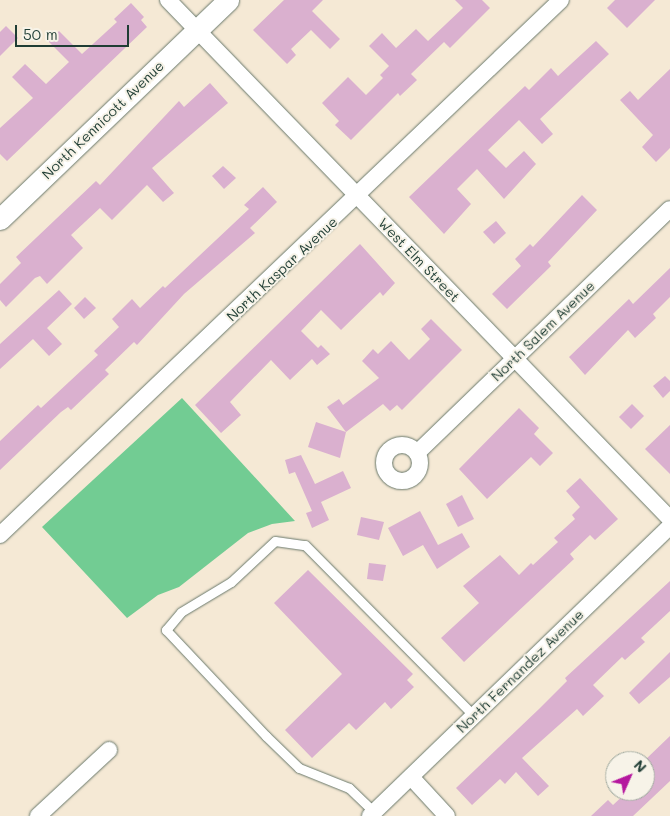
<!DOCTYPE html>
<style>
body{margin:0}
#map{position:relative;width:670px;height:816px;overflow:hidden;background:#f5e9d5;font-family:Mali,sans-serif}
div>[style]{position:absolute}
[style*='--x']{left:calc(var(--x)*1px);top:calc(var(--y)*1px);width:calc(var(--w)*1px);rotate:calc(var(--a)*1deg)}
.green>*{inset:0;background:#72cc93}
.building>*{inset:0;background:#dab0cf}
.roads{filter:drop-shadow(0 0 1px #6a796c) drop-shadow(0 0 1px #6a796c)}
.service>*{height:9px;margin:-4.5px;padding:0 4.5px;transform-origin:4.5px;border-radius:4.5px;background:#fff}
.minor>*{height:16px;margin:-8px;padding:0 8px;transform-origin:8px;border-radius:8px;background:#fff}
.minor>.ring{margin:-8px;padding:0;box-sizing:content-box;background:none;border:16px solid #fff;border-radius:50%}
.tertiary>*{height:21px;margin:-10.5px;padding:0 10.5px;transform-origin:10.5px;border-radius:10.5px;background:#fff}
span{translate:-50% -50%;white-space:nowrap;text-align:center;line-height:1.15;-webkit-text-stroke:4px #f7f3e8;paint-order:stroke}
.street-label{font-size:14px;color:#1f3d34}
.north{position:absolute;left:605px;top:751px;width:50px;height:50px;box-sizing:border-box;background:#f7f3e8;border:1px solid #a1aaa0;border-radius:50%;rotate:46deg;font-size:14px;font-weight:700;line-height:20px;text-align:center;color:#1f3d34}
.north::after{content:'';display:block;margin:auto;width:18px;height:22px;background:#b5179e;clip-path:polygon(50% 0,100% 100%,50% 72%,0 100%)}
.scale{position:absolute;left:15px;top:25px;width:114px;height:22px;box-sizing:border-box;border:2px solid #1f3d34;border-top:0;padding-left:6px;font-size:15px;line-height:18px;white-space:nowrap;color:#1f3d34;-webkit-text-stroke:4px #f7f3e8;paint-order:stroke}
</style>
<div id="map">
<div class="green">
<i style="clip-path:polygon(182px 398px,295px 521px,272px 524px,248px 533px,179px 587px,158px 595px,127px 618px,42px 527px)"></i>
</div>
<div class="building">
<i style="clip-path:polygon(284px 0,323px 0,312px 11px,340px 39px,330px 49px,311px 30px,291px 49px,296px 55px,287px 64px,253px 30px)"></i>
<i style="clip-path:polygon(455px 0,482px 0,490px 8px,450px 48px,444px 42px,411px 74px,417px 80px,400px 96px,398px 93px,351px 140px,335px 125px,339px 121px,322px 103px,348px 77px,366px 95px,383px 78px,380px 75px,389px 66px,369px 46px,382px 33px,396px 48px,416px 29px,428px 41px,463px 8px)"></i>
<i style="clip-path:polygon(615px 0,655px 0,627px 28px,607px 8px)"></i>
<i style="clip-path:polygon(131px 3px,144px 17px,141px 20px,147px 27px,7px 161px,0 154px,0 128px,33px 98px,12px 77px,25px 64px,46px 84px,69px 62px,48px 41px,59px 31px,82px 54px,117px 22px,114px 19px)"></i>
<i style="clip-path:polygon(6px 26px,18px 38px,0 56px,0 32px)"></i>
<i style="clip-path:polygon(596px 41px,609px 54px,540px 119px,553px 134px,542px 144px,519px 120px,488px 150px,506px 168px,524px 151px,536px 164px,504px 199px,477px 169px,457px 189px,471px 204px,444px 234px,409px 197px,525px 86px,529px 90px,551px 68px,558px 76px)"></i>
<i style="clip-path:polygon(670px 69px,670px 148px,656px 162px,642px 147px,653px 135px,620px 100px,630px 91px,638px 100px)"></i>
<i style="clip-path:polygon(210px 83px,228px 103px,152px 168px,174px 193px,163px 202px,147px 185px,112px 220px,100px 208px,71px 235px,83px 248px,47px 284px,40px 276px,35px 278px,6px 307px,0 300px,0 284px,21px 263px,16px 257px,96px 181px,100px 185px,179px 101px,184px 107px)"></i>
<i style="clip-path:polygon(223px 166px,236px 178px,224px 189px,212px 176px)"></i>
<i style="clip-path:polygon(263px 187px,277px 202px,250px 228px,255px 233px,184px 294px,137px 345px,134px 342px,105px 370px,109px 374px,71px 410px,68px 407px,61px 412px,0 470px,0 441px,38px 405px,41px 408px,98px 355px,94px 351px,119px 327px,112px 319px,132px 299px,140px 308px,163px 286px,165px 288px,249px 209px,244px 205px)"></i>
<i style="clip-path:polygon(582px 195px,597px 210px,548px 262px,551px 266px,507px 309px,492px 294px,521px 266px,515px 259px,530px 244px,533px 247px)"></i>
<i style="clip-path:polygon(496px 221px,506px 233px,494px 244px,483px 232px)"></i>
<i style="clip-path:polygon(360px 244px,395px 283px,383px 296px,380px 292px,341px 330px,321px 310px,301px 331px,318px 348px,321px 345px,330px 354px,317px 365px,312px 359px,290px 380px,271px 360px,230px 402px,241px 415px,221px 433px,195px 405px)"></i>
<i style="clip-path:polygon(670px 268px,670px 297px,653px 314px,656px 318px,635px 338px,628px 330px,585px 375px,569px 357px,629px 299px,633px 304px)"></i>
<i style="clip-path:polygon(59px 290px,72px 304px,47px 328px,62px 344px,49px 356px,33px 339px,0 369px,0 344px)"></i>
<i style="clip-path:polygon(85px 297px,96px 308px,84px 319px,74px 308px)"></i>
<i style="clip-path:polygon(431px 319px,462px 350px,402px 410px,397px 405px,390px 411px,383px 404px,346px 432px,340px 458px,308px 447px,316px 422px,346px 432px,327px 407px,339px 399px,343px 405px,379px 378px,362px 361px,373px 349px,378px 354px,391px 341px,409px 360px,430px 339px,421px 329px)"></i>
<i style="clip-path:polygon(665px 376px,670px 381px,670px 391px,663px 398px,653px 386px)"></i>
<i style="clip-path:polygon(632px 404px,644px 416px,631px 429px,619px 417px)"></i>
<i style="clip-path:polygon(519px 408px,539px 428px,534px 434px,553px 453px,540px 466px,531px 457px,487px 499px,459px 469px)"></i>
<i style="clip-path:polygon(670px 425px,670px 474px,645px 449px)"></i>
<i style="clip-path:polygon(301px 455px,315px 484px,343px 471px,351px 488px,321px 502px,329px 520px,312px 528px,306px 513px,312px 511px,295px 472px,289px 474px,285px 460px)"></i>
<i style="clip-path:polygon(580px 478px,618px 519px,595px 540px,590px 535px,570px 554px,574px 559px,464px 662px,441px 638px,479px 603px,463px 586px,500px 555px,519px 575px,531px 563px,533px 565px,558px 542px,554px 538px,575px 519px,572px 515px,580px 507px,566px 491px)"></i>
<i style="clip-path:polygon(462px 495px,474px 519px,458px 527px,446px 504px)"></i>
<i style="clip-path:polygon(420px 511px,438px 545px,462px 533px,470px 547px,437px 569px,423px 545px,403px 556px,388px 528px)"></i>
<i style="clip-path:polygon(361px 517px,384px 522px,379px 540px,357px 535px)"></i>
<i style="clip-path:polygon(369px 563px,386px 565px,383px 581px,367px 579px)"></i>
<i style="clip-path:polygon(308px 570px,413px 674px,407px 680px,414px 687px,391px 709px,385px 702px,356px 730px,349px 723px,312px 758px,285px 730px,342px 674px,274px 603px)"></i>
<i style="clip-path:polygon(670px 581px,670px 611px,641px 638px,645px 642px,625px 660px,622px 657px,593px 685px,604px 696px,583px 716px,577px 709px,522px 758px,549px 786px,538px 796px,516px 772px,505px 784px,500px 779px,472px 805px,456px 788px,539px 709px,567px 681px,565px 678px)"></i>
<i style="clip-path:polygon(670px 652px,670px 677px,639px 704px,629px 693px)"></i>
<i style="clip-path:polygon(670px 736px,670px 781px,633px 816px,591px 816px,608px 800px,613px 805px,628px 791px,645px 791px,645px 760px)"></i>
</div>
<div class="roads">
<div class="service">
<i style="--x:374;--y:812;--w:35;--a:-136"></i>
<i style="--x:349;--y:788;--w:54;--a:-158.2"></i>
<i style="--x:299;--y:768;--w:46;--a:-135.9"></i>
<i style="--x:266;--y:736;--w:146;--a:-133.3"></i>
<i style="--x:166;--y:630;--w:23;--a:-50"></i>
<i style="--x:181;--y:612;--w:58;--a:-31"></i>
<i style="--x:231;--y:582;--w:60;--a:-43"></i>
<i style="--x:275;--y:541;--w:30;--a:8"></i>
<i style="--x:305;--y:545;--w:240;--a:45.3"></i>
</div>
<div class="minor">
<i style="--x:168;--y:0;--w:722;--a:45.95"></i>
<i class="ring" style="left:384px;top:445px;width:20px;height:20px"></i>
<i style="--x:417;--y:453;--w:351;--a:-44"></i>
<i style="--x:0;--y:535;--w:775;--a:-43.64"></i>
<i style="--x:411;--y:777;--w:53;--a:47.3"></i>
<i style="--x:38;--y:816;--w:97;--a:-42.9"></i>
<i style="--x:370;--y:816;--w:417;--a:-44"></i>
</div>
<div class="tertiary">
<i style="--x:0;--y:219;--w:316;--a:-43.8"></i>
</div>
</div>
<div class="street-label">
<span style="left:103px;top:120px;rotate:-44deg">North Kennicott Avenue</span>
<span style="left:419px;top:260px;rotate:46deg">West Elm Street</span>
<span style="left:282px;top:269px;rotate:-43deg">North Kaspar Avenue</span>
<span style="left:543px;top:331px;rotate:-44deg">North Salem Avenue</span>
<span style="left:520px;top:671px;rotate:-44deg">North Fernandez Avenue</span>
</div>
<div class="north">N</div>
<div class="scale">50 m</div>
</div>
